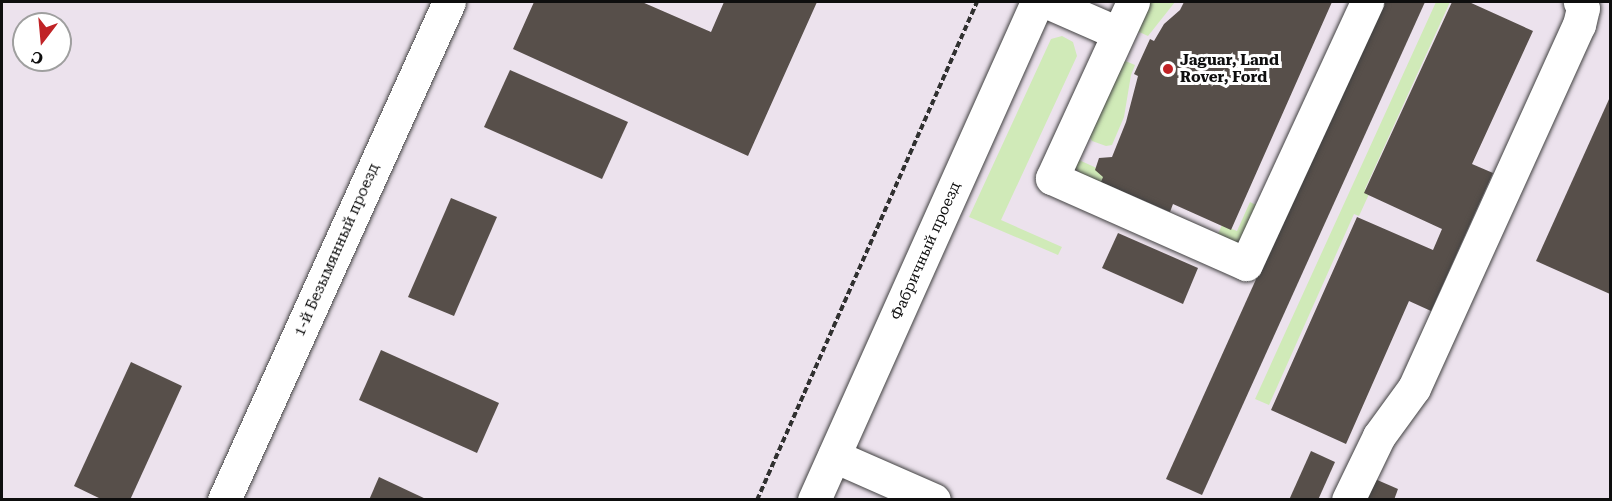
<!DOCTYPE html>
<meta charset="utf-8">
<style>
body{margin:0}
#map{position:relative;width:1612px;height:501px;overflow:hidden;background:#fffcef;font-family:"Roboto Serif",serif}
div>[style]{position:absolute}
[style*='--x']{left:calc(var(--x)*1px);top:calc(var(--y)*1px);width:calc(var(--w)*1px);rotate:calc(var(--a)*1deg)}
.industrial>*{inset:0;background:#ece2ed}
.green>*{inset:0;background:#d0eab8}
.building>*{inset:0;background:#574f4a}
.path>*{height:4px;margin-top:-2px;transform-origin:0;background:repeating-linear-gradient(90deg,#303030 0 6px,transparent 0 9px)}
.roads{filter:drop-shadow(0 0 2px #414141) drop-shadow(0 0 2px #414141)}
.minor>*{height:33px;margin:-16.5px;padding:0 16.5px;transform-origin:16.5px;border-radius:16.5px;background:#fff}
.dots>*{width:16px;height:16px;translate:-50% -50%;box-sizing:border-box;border:3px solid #fff;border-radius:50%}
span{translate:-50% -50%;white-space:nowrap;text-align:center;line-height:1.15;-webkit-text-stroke:6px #fff;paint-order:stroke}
.poi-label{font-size:15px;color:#0e0e0e;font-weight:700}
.left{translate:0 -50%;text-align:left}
.street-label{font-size:15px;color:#0e0e0e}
.frame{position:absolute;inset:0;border:3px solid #0e0e0e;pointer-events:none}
.north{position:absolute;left:12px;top:12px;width:60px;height:60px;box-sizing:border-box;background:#fff;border:2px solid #9f9f9f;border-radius:50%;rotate:196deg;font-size:16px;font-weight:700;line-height:24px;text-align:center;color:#0e0e0e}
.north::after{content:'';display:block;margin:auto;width:21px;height:27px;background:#c02326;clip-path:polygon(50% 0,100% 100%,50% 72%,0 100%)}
</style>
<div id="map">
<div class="industrial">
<i style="clip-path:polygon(evenodd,2px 2px,1610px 2px,1610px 499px,2px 499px,2px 2px,24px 24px,60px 24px,60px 60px,24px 60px,24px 24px)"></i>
</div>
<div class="green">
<i style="clip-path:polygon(1150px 2px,1175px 2px,1148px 36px,1137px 31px)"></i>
<i style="clip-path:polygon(1436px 2px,1450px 2px,1365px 189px,1370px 192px,1359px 216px,1354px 214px,1269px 405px,1255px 399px)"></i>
<i style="clip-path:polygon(1062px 36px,1073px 42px,1077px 56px,1001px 220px,1062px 247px,1058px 255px,969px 217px,1051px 39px)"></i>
<i style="clip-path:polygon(1123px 60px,1135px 65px,1131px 75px,1124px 117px,1112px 145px,1106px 146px,1092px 141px,1089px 136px)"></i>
<i style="clip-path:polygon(1079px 160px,1101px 170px,1114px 180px,1108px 194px,1078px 174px,1079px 171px,1075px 169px)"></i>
<i style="clip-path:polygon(1250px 202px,1258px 206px,1239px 244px,1216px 238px,1222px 225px,1237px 231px)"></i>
</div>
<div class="building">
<i style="clip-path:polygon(534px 2px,642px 2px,711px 32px,724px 2px,817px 2px,748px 156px,513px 49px)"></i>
<i style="clip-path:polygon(1184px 2px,1332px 2px,1231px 230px,1173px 204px,1170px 212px,1101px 182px,1103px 177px,1095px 170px,1099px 158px,1112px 157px,1126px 122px,1138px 76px,1134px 74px,1150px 39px,1154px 41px,1164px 24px,1180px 10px)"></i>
<i style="clip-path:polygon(1381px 2px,1425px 2px,1202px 495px,1166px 479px)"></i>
<i style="clip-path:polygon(1452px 2px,1469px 2px,1533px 31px,1472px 164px,1493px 173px,1431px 311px,1409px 301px,1346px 444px,1271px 410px,1357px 217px,1433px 250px,1442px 229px,1364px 193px)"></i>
<i style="clip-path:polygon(510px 70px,628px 122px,602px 179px,484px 127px)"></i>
<i style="clip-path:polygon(1610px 97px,1610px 294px,1536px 261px)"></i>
<i style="clip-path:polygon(451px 198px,497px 217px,454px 316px,408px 297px)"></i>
<i style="clip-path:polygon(1118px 233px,1198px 268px,1183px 304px,1102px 268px)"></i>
<i style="clip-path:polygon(381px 350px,499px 403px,477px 453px,359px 400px)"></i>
<i style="clip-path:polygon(131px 362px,182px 386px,130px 500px,103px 500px,74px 486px)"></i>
<i style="clip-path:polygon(1311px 451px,1335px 462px,1318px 500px,1289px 500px)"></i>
<i style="clip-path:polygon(379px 477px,428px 500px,369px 500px)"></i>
<i style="clip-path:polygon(1375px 479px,1398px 489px,1394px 500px,1365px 500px)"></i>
</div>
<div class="path">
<i style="--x:757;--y:500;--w:544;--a:-66.17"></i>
</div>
<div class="roads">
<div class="minor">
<i style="--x:1047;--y:2;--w:77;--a:23.6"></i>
<i style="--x:1133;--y:2;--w:194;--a:114.7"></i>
<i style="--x:1052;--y:178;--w:212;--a:23.9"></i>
<i style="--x:1246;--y:264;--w:289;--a:-65.2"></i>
<i style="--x:834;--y:456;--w:109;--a:23.7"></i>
<i style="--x:224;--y:500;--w:546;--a:-65.69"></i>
<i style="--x:814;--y:500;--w:546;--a:-65.88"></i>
<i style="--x:1348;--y:500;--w:71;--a:-64.2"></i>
<i style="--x:1379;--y:436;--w:59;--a:-53.9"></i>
<i style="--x:1414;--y:388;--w:399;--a:-65.6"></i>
<i style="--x:1579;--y:25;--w:17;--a:-77"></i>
<i style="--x:1583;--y:8;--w:7;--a:-117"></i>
</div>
</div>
<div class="dots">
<i style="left:1168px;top:69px;background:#c02326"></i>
</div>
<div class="poi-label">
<span class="left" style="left:1180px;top:69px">Jaguar, Land<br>Rover, Ford</span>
</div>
<div class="street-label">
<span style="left:337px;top:250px;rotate:-66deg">1-й Безымянный проезд</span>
<span style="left:926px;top:251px;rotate:-66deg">Фабричный проезд</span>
</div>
<div class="frame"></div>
<div class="north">С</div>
</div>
